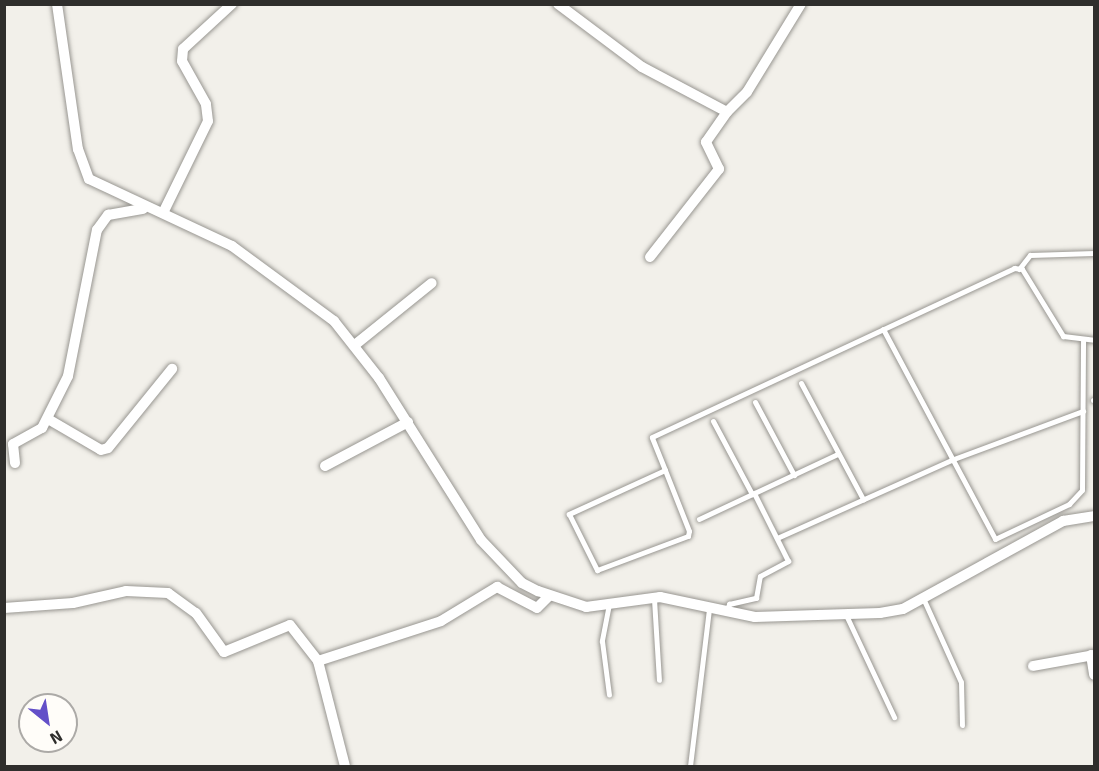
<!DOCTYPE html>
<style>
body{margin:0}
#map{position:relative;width:1099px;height:771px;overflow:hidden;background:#f2f0ea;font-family:Signika,sans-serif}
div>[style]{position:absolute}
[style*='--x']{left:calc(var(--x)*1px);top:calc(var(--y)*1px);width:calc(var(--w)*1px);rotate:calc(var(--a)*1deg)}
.roads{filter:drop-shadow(0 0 2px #989691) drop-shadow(0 0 2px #989691)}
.service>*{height:5px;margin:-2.5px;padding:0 2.5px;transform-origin:2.5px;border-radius:2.5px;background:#fff}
.minor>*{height:10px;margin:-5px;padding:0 5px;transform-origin:5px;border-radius:5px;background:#fff}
span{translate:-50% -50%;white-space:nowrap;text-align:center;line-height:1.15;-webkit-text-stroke:4.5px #fffdf9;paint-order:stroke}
.frame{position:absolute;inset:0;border:6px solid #2f2e2c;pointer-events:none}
.north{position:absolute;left:18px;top:693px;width:60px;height:60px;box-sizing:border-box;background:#fffdf9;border:2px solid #acaaa7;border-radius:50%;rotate:150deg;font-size:16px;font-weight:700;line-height:24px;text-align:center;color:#2f2e2c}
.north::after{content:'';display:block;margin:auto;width:21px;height:27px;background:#634fc8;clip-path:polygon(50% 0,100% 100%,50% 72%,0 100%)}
</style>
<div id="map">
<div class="roads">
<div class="service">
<i style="--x:1019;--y:269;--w:18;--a:-52"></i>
<i style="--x:1030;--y:255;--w:64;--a:-1.8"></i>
<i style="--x:883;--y:329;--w:238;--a:61.9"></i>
<i style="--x:995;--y:539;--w:82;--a:-25.3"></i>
<i style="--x:1069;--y:504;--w:19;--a:-47"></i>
<i style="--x:1082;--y:490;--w:150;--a:-89.6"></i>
<i style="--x:801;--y:383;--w:132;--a:61.9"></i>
<i style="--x:1093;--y:400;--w:1;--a:0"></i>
<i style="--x:755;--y:402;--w:83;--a:61.9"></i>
<i style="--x:713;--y:421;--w:83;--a:61.9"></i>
<i style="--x:665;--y:470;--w:106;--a:155.4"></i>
<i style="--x:569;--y:514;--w:63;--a:63.4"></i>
<i style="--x:597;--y:570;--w:97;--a:-20.5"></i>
<i style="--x:688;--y:536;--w:5;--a:-79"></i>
<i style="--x:689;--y:531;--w:66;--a:-111.5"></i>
<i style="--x:665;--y:470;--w:35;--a:-112"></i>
<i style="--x:652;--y:437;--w:400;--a:-25"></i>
<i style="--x:1014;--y:268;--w:8;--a:7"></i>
<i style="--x:1022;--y:269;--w:79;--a:58.5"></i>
<i style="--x:1063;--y:336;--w:31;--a:7"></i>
<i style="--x:699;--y:519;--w:153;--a:-25.1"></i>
<i style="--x:777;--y:538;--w:191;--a:-24.1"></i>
<i style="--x:951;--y:460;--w:141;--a:-20.4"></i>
<i style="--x:923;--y:598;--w:92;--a:65.7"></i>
<i style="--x:961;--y:682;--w:43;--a:88.7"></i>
<i style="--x:654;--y:599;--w:81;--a:86.5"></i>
<i style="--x:609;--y:604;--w:38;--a:101"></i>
<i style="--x:602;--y:641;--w:54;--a:82.6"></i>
<i style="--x:726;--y:612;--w:9;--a:-69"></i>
<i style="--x:729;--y:604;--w:28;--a:-13"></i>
<i style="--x:756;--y:598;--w:22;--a:-80"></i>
<i style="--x:760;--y:576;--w:32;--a:-28"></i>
<i style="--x:788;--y:561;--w:76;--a:-116.6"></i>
<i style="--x:846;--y:615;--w:113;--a:64.8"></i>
<i style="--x:690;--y:766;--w:159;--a:-83.1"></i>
</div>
<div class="minor">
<i style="--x:57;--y:4;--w:147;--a:81.8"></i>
<i style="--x:78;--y:149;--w:32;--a:70"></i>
<i style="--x:89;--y:179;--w:158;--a:25.1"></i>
<i style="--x:232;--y:246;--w:127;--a:36.3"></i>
<i style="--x:334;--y:321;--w:73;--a:51.7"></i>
<i style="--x:379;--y:378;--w:191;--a:57.8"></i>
<i style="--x:481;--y:540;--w:59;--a:46.4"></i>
<i style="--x:522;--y:583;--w:18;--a:27"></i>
<i style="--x:538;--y:591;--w:51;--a:18.4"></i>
<i style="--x:586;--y:607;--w:75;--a:-7.7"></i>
<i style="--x:660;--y:597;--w:97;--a:11.9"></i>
<i style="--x:755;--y:617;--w:125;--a:-1.8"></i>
<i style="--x:880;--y:613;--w:23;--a:-10"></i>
<i style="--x:903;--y:609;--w:183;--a:-28.8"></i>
<i style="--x:1063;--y:521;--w:31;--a:-9"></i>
<i style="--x:558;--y:4;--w:105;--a:36.9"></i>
<i style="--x:642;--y:67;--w:96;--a:27.9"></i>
<i style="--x:727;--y:112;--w:28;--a:-45"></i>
<i style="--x:747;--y:92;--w:103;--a:-58.5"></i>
<i style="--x:163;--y:213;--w:102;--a:-63.9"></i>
<i style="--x:208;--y:121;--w:17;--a:-97"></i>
<i style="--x:206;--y:104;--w:49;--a:-119.2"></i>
<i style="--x:182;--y:61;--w:12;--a:-85"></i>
<i style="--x:183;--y:49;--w:67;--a:-42.6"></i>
<i style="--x:650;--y:257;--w:112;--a:-51.9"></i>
<i style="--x:719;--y:169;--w:30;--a:-116"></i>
<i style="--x:706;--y:142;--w:37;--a:-55"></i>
<i style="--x:356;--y:344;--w:97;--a:-38.8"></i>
<i style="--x:48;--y:419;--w:61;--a:30.3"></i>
<i style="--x:101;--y:450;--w:7;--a:-16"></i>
<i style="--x:108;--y:448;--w:102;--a:-51"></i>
<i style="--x:15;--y:463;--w:19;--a:-96"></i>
<i style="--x:13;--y:444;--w:33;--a:-29"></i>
<i style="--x:42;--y:428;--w:58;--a:-63.4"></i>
<i style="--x:68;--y:376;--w:149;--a:-78.8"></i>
<i style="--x:97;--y:230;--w:19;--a:-54"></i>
<i style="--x:108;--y:215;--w:36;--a:-10"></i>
<i style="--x:325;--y:466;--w:94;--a:-27.9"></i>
<i style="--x:4;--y:608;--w:69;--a:-4.1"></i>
<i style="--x:73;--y:603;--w:54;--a:-12.8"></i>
<i style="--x:126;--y:591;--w:42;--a:2.7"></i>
<i style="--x:168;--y:593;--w:34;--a:36"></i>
<i style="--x:196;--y:613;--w:48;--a:54.3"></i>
<i style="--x:224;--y:652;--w:71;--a:-22.2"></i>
<i style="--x:290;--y:625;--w:46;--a:52.1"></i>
<i style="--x:318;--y:661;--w:129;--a:-18"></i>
<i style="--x:441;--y:621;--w:66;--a:-31.3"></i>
<i style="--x:497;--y:587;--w:45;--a:27.7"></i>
<i style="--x:537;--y:608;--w:17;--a:-45"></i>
<i style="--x:1091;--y:655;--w:20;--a:81"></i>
<i style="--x:318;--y:661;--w:108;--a:75.6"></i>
<i style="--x:1033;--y:666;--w:62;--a:-10.2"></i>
</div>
</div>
<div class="frame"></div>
<div class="north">N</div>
</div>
